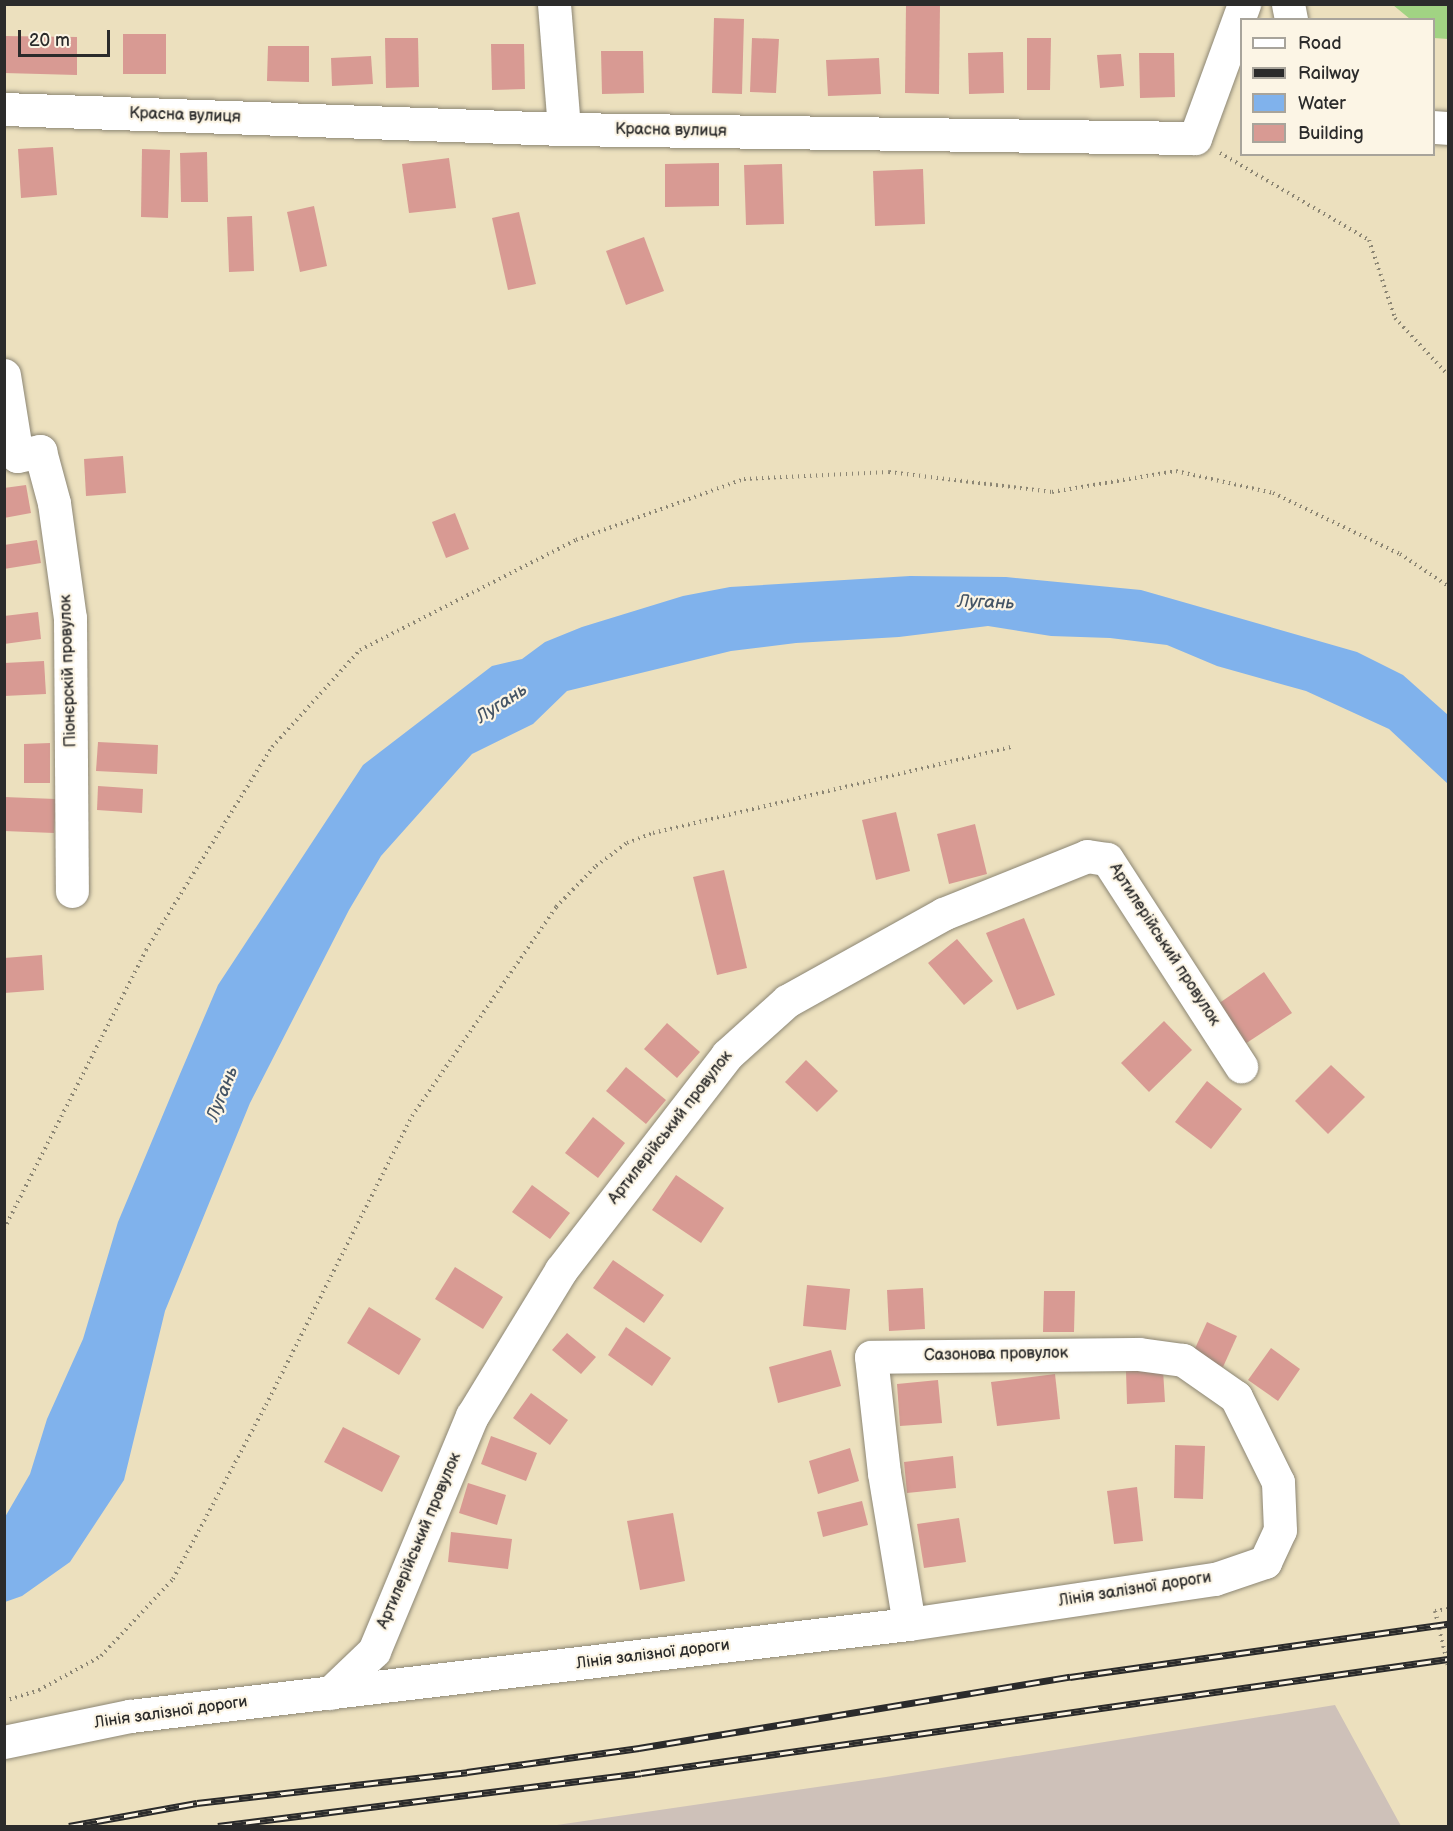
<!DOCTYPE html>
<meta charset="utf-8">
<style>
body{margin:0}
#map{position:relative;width:1453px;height:1831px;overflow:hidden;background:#ece0be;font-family:"Balsamiq Sans",sans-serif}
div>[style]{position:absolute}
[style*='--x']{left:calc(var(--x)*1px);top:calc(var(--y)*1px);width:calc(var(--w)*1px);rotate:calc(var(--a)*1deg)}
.industrial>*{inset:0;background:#cec1b9}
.green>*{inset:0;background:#a1d383}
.water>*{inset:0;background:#80b2ec}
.building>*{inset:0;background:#d89a93}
.path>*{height:4px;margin-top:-2px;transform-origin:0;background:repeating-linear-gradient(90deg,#8c8674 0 1.5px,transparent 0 6px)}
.roads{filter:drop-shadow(0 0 2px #8c8674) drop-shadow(0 0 2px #8c8674)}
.street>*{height:33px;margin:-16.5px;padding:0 16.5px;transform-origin:16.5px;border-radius:16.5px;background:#fff}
.rail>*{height:7px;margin-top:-3.5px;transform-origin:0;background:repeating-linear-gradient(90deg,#fcf5e5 0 14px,#2b2b2b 0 28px);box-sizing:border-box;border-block:2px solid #2b2b2b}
span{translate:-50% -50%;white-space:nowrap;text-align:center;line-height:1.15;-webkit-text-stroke:4.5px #fcf5e5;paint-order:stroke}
.street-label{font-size:16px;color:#2b2b2b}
.water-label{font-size:18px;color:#445465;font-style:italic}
.frame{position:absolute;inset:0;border:6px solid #2b2b2b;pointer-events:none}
.legend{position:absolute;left:1240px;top:18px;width:195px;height:138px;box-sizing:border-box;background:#fcf5e5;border:2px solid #a8a49b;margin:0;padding:8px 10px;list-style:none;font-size:18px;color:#2b2b2b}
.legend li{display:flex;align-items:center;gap:12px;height:30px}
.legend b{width:30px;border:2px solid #a8a49b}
.scale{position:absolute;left:18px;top:30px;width:92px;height:27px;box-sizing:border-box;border:3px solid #2b2b2b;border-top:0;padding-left:8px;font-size:18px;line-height:21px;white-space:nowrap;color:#2b2b2b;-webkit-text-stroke:4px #fcf5e5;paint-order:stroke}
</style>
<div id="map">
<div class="industrial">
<i style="clip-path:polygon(1335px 1705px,1401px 1826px,550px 1826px,886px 1777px)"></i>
</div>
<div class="green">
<i style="clip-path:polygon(1393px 5px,1448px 5px,1448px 39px,1434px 38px,1434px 20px,1410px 19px)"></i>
</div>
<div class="water">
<i style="clip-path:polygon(910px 576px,1006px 577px,1141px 590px,1357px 652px,1403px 675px,1448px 715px,1448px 784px,1389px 729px,1306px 691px,1217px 666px,1167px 645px,1110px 638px,1051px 636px,988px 626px,899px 637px,796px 643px,731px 651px,567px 691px,533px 724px,472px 754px,381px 856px,349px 910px,250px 1103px,165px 1311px,124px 1480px,70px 1562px,22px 1596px,5px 1602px,5px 1517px,30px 1474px,47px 1419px,83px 1339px,118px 1222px,180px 1074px,218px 985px,363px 765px,492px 666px,522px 659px,545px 642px,582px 627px,683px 596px,730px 587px)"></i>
</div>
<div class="building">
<i style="clip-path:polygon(906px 4px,940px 4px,939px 94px,905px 93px)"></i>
<i style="clip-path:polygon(714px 18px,744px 19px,742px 94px,712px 93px)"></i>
<i style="clip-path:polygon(123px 34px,166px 34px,166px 74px,123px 74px)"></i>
<i style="clip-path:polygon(4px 36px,77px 37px,77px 75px,4px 73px)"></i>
<i style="clip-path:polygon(385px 38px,418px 38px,419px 87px,386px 88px)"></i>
<i style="clip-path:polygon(752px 38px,779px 39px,776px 93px,750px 92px)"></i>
<i style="clip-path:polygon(1027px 38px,1051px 38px,1050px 90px,1027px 90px)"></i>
<i style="clip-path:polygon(491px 44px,524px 44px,525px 89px,492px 90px)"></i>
<i style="clip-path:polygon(268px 46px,309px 46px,309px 82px,267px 81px)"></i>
<i style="clip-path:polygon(601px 51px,643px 51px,644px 93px,602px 94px)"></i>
<i style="clip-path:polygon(1003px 52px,1004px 93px,969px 94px,968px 53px)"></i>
<i style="clip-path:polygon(1139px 53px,1174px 53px,1175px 97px,1140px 98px)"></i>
<i style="clip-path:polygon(1121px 54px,1124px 86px,1100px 88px,1097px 55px)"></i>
<i style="clip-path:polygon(371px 56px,373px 84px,332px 86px,331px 58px)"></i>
<i style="clip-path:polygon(879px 58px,881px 94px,828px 96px,826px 60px)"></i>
<i style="clip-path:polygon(53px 147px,57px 195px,21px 198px,18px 149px)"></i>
<i style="clip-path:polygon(142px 149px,170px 150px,168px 218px,141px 217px)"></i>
<i style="clip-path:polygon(207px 152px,208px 202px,181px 202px,180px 153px)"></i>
<i style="clip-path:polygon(449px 158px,456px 208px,409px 213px,402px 164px)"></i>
<i style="clip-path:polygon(719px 163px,719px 206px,665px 207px,665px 164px)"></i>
<i style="clip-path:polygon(782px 164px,784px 224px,746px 225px,744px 165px)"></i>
<i style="clip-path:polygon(923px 169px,925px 224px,875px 226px,873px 171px)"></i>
<i style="clip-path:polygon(314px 206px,327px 266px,300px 272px,287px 212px)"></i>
<i style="clip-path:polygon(519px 212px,536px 284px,508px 290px,492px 218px)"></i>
<i style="clip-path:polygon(252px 216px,254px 271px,229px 272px,227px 217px)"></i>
<i style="clip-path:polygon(644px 237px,664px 291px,626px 305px,606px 251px)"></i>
<i style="clip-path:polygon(123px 456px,126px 493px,86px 496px,84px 459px)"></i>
<i style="clip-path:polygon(26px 485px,31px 513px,4px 518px,4px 488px)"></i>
<i style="clip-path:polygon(455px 513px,469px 549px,446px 558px,432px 522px)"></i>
<i style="clip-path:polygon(37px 540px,41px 563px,4px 569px,4px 545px)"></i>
<i style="clip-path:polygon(38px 612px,41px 639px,4px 644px,4px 616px)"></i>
<i style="clip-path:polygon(44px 661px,46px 694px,4px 696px,4px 663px)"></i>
<i style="clip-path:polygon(98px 742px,158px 745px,157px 774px,96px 771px)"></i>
<i style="clip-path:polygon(50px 743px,50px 783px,24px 783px,24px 744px)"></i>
<i style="clip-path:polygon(98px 786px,143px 789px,142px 813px,97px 810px)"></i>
<i style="clip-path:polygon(4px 797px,56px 799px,54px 833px,4px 831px)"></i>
<i style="clip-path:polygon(896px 812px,910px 871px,876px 880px,862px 820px)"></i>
<i style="clip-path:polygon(975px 824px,987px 874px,949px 884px,937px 834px)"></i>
<i style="clip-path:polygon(724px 870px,747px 968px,717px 975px,693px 877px)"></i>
<i style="clip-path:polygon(1024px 918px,1055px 995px,1017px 1010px,986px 933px)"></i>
<i style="clip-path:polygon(957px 939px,993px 981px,964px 1005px,928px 963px)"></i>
<i style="clip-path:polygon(42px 955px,44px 990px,4px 993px,4px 958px)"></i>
<i style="clip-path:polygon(1264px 972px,1292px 1013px,1245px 1044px,1218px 1004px)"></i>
<i style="clip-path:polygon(1164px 1021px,1192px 1050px,1149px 1092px,1121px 1063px)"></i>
<i style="clip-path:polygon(667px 1023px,700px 1052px,677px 1078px,644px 1049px)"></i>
<i style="clip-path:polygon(806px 1060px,838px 1091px,817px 1112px,785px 1082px)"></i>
<i style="clip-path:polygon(1331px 1065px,1365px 1097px,1328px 1134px,1295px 1101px)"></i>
<i style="clip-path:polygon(626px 1067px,666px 1100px,646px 1124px,606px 1091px)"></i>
<i style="clip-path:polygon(1207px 1081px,1242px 1109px,1211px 1149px,1175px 1122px)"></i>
<i style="clip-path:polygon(593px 1117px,625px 1143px,598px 1178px,565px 1153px)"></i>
<i style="clip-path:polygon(676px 1175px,724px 1208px,701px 1243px,652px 1210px)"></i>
<i style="clip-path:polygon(532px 1185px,570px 1213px,550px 1239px,512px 1212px)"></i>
<i style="clip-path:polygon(613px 1260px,664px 1295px,644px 1323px,593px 1288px)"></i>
<i style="clip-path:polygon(455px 1267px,503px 1297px,483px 1329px,435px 1299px)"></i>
<i style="clip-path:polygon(807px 1285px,850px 1289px,846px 1330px,803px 1326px)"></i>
<i style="clip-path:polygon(923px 1288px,925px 1329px,889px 1331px,887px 1290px)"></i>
<i style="clip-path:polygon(1044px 1291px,1075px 1291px,1074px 1332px,1043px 1332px)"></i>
<i style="clip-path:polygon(369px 1307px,421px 1339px,399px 1375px,347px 1343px)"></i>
<i style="clip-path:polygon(1207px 1322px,1237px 1336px,1223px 1367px,1193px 1353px)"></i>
<i style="clip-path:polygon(626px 1327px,671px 1358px,652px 1386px,608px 1355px)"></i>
<i style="clip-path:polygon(567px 1333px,596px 1357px,581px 1374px,552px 1350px)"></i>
<i style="clip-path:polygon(1271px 1348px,1300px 1369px,1278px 1401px,1248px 1380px)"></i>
<i style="clip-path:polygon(831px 1350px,841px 1386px,778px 1403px,769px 1367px)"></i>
<i style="clip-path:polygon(1163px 1370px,1165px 1402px,1127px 1404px,1126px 1371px)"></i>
<i style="clip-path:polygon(1055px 1374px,1060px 1419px,997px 1426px,991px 1382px)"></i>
<i style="clip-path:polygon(938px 1380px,942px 1423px,900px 1426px,897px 1384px)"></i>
<i style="clip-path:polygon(531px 1393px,568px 1420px,550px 1445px,513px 1418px)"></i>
<i style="clip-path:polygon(343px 1427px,400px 1456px,382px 1492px,324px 1462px)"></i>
<i style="clip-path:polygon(491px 1436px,537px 1453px,526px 1481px,481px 1464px)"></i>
<i style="clip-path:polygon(1175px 1445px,1205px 1446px,1203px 1499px,1174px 1498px)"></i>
<i style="clip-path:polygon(850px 1448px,859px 1481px,818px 1494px,809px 1461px)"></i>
<i style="clip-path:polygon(953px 1456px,956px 1488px,907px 1493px,904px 1462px)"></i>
<i style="clip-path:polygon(468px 1483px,506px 1495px,497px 1525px,459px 1513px)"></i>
<i style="clip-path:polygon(1137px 1487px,1143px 1541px,1114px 1544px,1107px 1491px)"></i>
<i style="clip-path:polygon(862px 1501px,868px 1525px,823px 1537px,817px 1512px)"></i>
<i style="clip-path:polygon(673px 1513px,685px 1581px,640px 1590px,627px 1521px)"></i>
<i style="clip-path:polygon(959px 1518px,966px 1562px,924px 1568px,917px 1524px)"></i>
<i style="clip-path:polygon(451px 1532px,512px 1539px,508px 1569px,448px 1562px)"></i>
</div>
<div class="path">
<i style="--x:1220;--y:153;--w:173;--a:30.3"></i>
<i style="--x:1369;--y:240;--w:82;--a:71.6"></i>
<i style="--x:1395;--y:318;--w:78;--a:47.1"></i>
<i style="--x:4;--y:1229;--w:313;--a:-63"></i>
<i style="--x:146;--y:950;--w:239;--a:-58.2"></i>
<i style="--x:272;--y:747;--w:131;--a:-47.8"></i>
<i style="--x:360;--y:650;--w:242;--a:-27"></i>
<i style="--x:576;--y:540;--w:179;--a:-20"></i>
<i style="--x:744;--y:479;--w:145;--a:-2.8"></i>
<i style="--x:889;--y:472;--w:164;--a:7"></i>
<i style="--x:1052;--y:492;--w:126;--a:-9.6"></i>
<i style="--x:1176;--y:471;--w:99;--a:12.8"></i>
<i style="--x:1273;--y:493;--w:141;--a:25.7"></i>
<i style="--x:1400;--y:554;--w:58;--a:33.7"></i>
<i style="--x:1448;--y:1609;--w:13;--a:171"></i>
<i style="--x:1435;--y:1611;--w:57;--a:76.7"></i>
<i style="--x:4;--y:1701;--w:37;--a:-17"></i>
<i style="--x:39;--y:1690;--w:71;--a:-28.7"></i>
<i style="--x:101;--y:1656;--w:105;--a:-46.9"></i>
<i style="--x:173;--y:1579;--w:197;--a:-61.9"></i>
<i style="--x:266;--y:1405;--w:324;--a:-63.2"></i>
<i style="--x:412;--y:1116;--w:254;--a:-55.4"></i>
<i style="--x:556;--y:907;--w:57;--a:-45.7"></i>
<i style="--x:596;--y:866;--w:39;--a:-37"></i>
<i style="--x:627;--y:843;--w:28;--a:-21"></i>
<i style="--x:653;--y:833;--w:369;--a:-13.5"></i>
</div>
<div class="roads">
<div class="street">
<i style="--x:554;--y:4;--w:125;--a:85.4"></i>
<i style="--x:1288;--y:4;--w:16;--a:79"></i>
<i style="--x:4;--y:109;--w:560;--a:2.05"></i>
<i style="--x:564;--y:129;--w:631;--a:0.82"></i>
<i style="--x:1195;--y:138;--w:143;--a:-69.9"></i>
<i style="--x:1434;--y:127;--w:14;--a:4"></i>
<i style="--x:4;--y:375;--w:82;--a:80.9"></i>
<i style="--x:17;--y:456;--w:24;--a:-12"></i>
<i style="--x:40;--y:451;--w:54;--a:74.9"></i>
<i style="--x:54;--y:503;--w:116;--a:82.1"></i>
<i style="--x:70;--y:618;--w:273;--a:89.6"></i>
<i style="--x:330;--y:1693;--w:61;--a:-43.7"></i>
<i style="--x:374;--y:1651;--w:255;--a:-67.4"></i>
<i style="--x:472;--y:1416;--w:171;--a:-58.6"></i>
<i style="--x:561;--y:1270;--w:272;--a:-52.3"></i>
<i style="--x:727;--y:1055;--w:81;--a:-42"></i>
<i style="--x:787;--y:1001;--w:179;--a:-29.1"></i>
<i style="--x:943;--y:914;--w:155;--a:-21.9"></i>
<i style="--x:1087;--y:856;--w:20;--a:9"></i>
<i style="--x:1107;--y:859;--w:247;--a:57.1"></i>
<i style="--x:4;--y:1742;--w:129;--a:-11.7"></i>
<i style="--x:130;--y:1716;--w:784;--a:-6.74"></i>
<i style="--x:909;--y:1624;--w:309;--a:-8.4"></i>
<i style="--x:1215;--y:1579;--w:53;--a:-18.8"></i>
<i style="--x:1265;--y:1562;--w:35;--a:-65"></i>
<i style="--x:1280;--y:1530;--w:48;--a:-92.4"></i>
<i style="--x:1278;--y:1482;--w:95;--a:-116.3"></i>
<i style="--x:1236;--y:1397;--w:65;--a:-145.1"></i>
<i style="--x:1183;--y:1360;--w:44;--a:-172.2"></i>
<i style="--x:1139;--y:1354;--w:268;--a:179.4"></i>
<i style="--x:871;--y:1357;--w:117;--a:83.6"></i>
<i style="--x:884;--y:1473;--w:153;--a:80.6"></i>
</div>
</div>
<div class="rail">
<i style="--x:69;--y:1826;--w:130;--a:-10.2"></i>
<i style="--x:197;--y:1803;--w:272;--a:-6.5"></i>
<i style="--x:467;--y:1772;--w:174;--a:-7.9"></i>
<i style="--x:639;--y:1748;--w:437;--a:-9.4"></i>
<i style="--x:1070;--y:1677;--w:382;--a:-8"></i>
<i style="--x:218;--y:1826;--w:426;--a:-7.1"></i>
<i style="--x:641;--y:1773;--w:815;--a:-8.04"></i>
</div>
<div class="street-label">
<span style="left:185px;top:116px;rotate:2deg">Красна вулиця</span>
<span style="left:671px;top:131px;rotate:1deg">Красна вулиця</span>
<span style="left:69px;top:671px;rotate:-92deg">Піонєрскій провулок</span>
<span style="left:1164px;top:945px;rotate:57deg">Артилерійський провулок</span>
<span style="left:671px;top:1128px;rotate:-52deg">Артилерійський провулок</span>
<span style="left:996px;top:1355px;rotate:-1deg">Сазонова провулок</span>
<span style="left:420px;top:1541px;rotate:-67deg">Артилерійський провулок</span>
<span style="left:1135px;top:1590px;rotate:-9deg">Лінія залізної дороги</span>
<span style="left:653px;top:1655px;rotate:-7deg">Лінія залізної дороги</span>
<span style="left:171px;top:1713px;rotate:-8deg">Лінія залізної дороги</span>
</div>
<div class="water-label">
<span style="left:986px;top:603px;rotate:2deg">Лугань</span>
<span style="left:502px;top:704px;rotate:-33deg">Лугань</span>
<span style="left:223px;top:1094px;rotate:-68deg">Лугань</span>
</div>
<div class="frame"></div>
<ul class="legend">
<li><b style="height:8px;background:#fff"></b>Road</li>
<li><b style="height:8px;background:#2b2b2b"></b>Railway</li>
<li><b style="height:16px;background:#80b2ec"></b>Water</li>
<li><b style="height:16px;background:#d89a93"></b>Building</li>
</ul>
<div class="scale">20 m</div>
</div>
